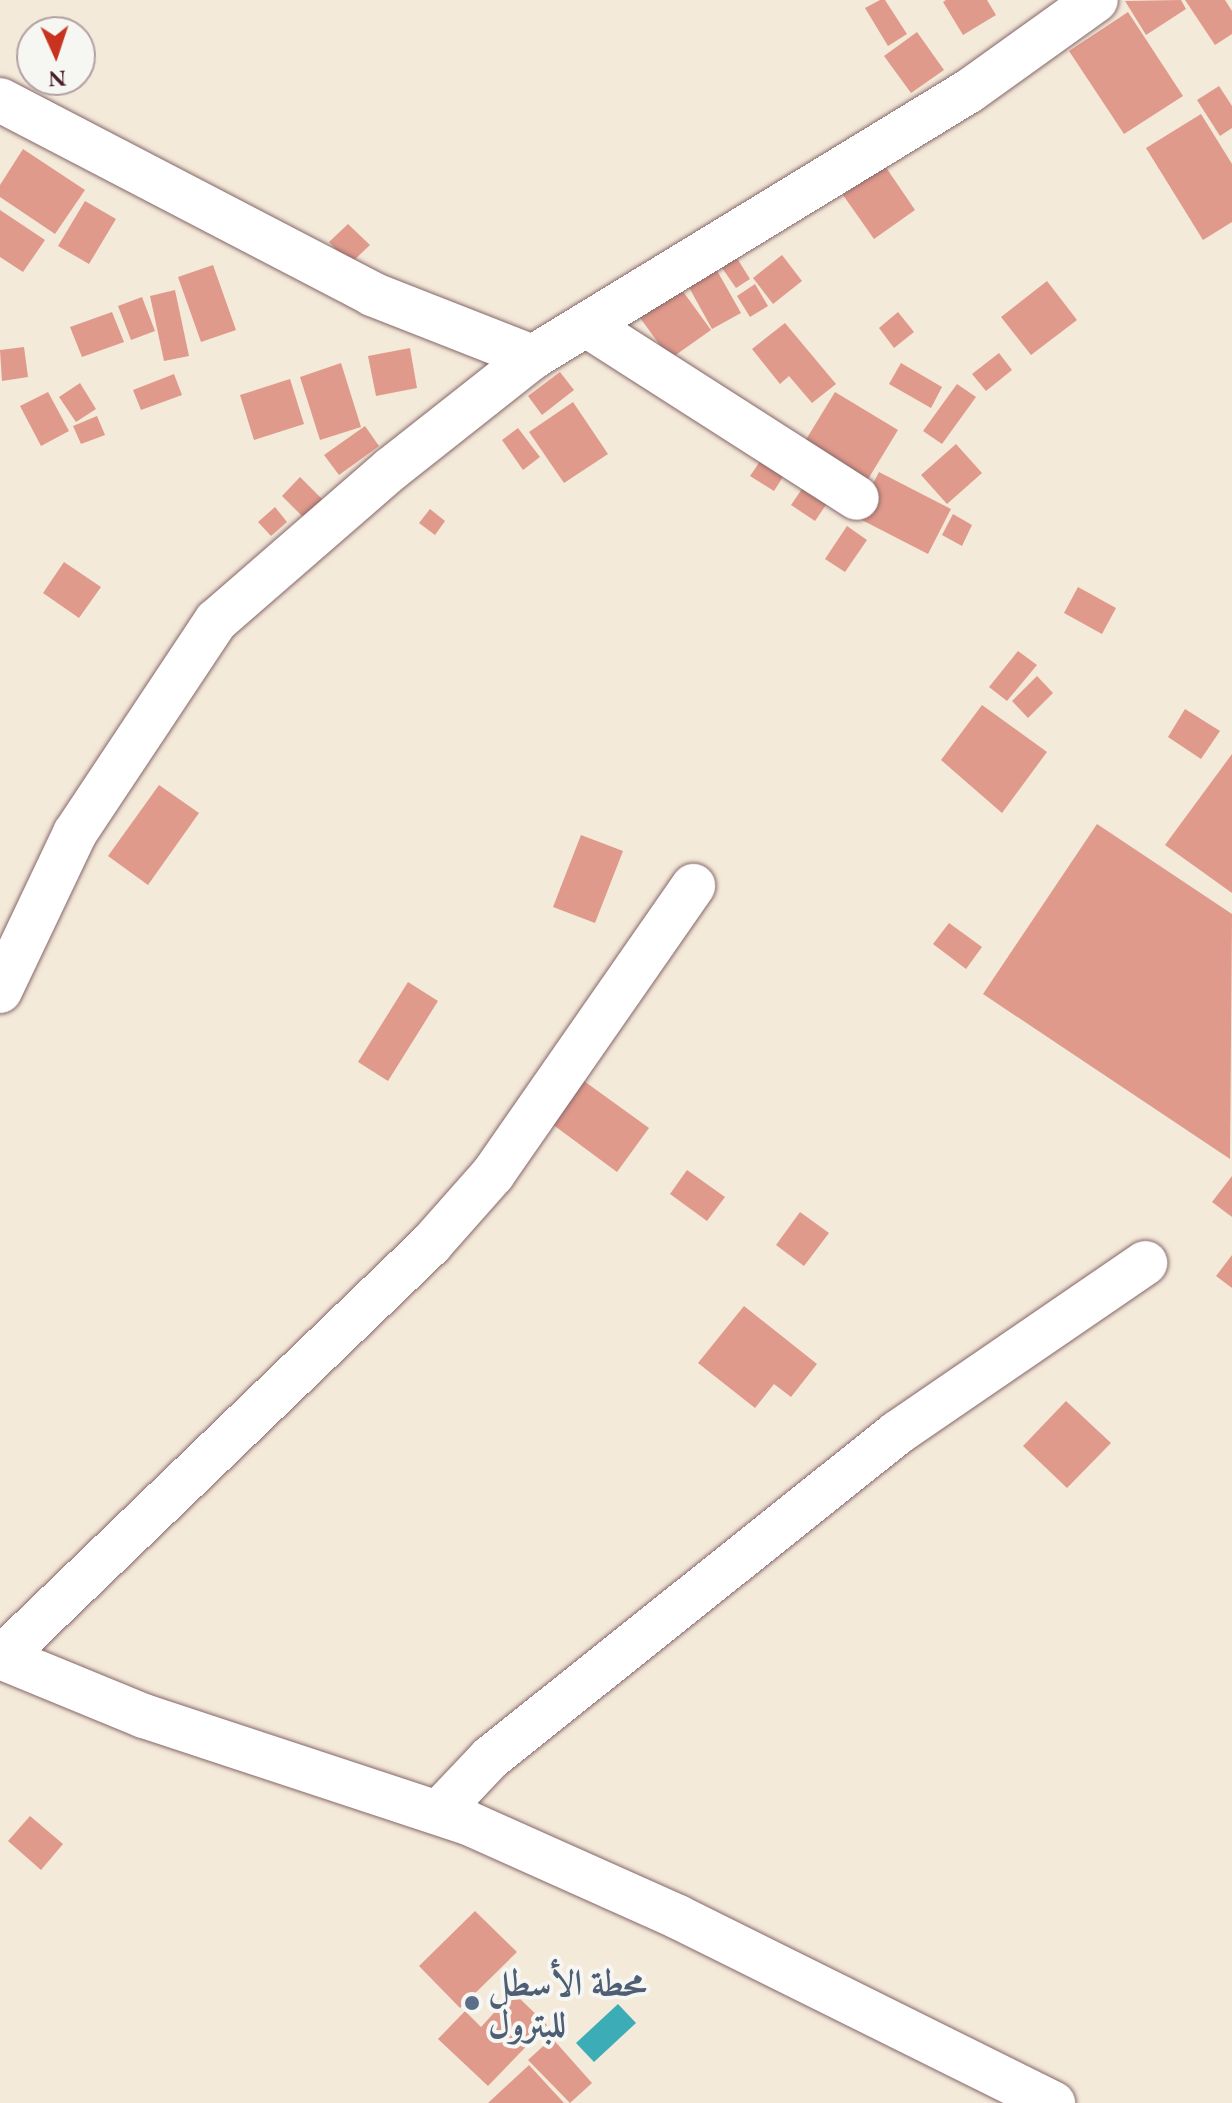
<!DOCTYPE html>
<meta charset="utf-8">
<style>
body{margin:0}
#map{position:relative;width:1232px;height:2103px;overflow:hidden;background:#f4eada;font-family:"EB Garamond",Amiri,serif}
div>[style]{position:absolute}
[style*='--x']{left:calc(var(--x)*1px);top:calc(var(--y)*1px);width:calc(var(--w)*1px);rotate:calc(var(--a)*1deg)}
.water>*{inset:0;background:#3cadb6}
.building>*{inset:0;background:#e09a8b}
.roads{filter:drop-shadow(0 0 2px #866668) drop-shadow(0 0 2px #866668)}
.minor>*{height:44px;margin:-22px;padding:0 22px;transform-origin:22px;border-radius:22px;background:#fff}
.dots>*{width:22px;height:22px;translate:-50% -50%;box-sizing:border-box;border:4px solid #f6f6f2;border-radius:50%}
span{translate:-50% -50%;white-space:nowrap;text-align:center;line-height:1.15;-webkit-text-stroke:8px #f6f6f2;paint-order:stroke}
.service-label{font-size:36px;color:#4e5e75;font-weight:700}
.left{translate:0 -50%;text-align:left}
.north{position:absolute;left:16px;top:16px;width:80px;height:80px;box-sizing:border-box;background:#f6f6f2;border:2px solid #b1a0a2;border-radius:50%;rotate:177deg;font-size:22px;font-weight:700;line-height:32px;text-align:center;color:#4a1f2b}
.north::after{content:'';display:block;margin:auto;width:28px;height:36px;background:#c8321e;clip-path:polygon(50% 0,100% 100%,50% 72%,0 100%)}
</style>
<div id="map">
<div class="water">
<i style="clip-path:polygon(618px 2004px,636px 2023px,594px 2062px,576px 2043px)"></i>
</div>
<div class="building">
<i style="clip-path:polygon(880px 0,885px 0,907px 34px,888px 46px,865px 8px)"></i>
<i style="clip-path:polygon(946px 0,987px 0,996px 15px,963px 35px,943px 2px)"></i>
<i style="clip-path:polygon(1181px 0,1186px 9px,1146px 35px,1125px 1px)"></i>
<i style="clip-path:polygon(1185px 0,1225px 0,1232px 11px,1232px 34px,1215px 45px)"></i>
<i style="clip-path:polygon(1128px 12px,1183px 96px,1124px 134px,1069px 51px)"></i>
<i style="clip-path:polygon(917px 32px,944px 70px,911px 93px,884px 56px)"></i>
<i style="clip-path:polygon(1219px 86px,1232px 106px,1232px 128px,1220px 136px,1197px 100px)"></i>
<i style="clip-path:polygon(1201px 114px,1232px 164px,1232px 222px,1203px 240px,1146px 148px)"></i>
<i style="clip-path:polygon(23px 149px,85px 190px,55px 234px,0 197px,0 185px)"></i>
<i style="clip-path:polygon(885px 166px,915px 210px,874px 239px,843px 195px)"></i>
<i style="clip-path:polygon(85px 201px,116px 219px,89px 264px,58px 246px)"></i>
<i style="clip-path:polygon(0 210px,45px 240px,23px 272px,0 257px)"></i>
<i style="clip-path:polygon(348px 224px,370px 245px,350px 264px,329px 242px)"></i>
<i style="clip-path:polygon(735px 255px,750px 279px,736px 288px,720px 265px)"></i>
<i style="clip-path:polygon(782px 255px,802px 281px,773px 304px,753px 278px)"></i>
<i style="clip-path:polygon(213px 265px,236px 330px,201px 342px,178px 277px)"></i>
<i style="clip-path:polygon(715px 267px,741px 313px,712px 329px,686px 282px)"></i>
<i style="clip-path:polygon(1047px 281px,1077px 320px,1031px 355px,1001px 317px)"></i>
<i style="clip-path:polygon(755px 284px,768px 306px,750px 317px,737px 296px)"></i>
<i style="clip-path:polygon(679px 286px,711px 330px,670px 359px,638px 315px)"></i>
<i style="clip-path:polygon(175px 290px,189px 356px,164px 361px,150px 296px)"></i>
<i style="clip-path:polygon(142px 297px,155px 331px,131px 340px,118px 306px)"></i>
<i style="clip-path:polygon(112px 312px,124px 342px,82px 357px,70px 327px)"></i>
<i style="clip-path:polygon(898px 312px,914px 332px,894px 348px,879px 328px)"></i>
<i style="clip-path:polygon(785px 323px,836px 384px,812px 403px,789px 376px,780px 384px,752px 349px)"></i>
<i style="clip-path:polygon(24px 347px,28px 377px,2px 381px,0 350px)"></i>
<i style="clip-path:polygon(410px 348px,417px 388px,376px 396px,368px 356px)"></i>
<i style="clip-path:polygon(999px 353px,1012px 370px,986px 391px,972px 374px)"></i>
<i style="clip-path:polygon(341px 363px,361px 427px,320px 440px,300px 377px)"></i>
<i style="clip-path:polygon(901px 363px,942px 387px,931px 408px,889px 384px)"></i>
<i style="clip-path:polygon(560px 372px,574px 390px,542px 415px,528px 396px)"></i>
<i style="clip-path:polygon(174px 374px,182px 395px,141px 410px,133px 390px)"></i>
<i style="clip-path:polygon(290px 379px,304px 424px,254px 440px,240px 395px)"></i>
<i style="clip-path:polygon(80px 383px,96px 409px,76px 422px,59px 397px)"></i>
<i style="clip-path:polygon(957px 384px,976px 397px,942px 444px,923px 431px)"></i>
<i style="clip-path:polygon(48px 392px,69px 431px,41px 446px,20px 406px)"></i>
<i style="clip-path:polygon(835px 392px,898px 430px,862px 489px,799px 451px)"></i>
<i style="clip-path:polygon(573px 402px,608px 454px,564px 483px,529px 432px)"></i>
<i style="clip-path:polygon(97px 416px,105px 435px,81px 444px,73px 426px)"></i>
<i style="clip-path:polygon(365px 426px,379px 446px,339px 475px,324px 455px)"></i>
<i style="clip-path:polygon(518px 428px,540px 457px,523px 470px,502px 440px)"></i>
<i style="clip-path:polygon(956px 444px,982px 473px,947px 504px,921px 475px)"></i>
<i style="clip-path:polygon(763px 457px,786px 472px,774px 491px,750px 476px)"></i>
<i style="clip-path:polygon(879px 472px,951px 509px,928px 554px,856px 517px)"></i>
<i style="clip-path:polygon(300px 477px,323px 500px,304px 518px,282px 496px)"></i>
<i style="clip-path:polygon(806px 483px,830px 499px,815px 521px,791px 505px)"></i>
<i style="clip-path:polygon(275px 507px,287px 522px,271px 536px,258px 522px)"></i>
<i style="clip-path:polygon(430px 509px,445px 521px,435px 535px,419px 523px)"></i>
<i style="clip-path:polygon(953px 514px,972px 525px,962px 546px,942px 535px)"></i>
<i style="clip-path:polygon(847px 526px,867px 540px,845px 572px,825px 559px)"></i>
<i style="clip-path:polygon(64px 562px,101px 587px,79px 618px,43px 593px)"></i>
<i style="clip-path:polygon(1078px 587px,1116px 608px,1102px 634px,1064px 613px)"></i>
<i style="clip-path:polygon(1018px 651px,1037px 665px,1007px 701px,989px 687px)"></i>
<i style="clip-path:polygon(1037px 676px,1053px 693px,1028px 718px,1012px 701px)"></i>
<i style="clip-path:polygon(982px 705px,1047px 752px,1002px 813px,941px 760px)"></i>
<i style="clip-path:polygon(1185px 709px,1220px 731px,1201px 759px,1168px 737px)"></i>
<i style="clip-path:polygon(1232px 754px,1232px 893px,1165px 845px)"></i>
<i style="clip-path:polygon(159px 785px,199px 813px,148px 885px,108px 856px)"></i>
<i style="clip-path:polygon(1097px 824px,1232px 914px,1230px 1159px,983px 994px)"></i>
<i style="clip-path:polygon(581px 835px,623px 851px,595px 923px,553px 907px)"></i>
<i style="clip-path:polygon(949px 923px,982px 947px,966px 969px,933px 944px)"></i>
<i style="clip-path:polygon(408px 982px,438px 1001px,388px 1081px,358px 1062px)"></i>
<i style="clip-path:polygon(584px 1081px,649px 1128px,617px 1172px,552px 1124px)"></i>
<i style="clip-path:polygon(687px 1170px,725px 1197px,707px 1221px,670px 1194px)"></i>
<i style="clip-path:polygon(1232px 1176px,1232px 1217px,1212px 1202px)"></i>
<i style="clip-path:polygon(800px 1212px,829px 1233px,804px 1266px,776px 1245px)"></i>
<i style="clip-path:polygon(1232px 1255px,1232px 1288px,1216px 1276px)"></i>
<i style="clip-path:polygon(744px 1306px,817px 1364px,791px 1397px,774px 1384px,755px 1408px,698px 1363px)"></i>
<i style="clip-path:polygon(1066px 1401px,1111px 1443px,1067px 1488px,1023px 1446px)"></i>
<i style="clip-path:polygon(30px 1816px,63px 1844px,41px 1870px,8px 1841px)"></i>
<i style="clip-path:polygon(475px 1911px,517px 1952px,460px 2008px,419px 1966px)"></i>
<i style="clip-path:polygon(513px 1992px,547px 2025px,488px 2086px,438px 2039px,465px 2011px,481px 2027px)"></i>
<i style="clip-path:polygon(552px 2038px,592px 2083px,570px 2103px,528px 2060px)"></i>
<i style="clip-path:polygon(529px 2065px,564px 2103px,488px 2103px)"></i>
</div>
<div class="roads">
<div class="minor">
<i style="--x:0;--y:100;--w:420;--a:27.5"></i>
<i style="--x:372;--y:294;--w:173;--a:21.4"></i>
<i style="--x:588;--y:326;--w:319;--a:32.6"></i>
<i style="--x:0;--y:991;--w:175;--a:-64.6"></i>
<i style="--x:75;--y:833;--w:255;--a:-56.4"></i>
<i style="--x:216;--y:621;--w:232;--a:-41"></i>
<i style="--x:391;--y:469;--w:181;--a:-38.3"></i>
<i style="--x:533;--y:357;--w:511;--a:-31.39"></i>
<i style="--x:969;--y:91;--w:156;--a:-35.6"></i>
<i style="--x:0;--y:1657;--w:156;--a:22.3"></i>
<i style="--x:144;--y:1716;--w:341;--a:18.3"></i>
<i style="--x:468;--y:1823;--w:230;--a:24.1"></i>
<i style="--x:678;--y:1917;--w:419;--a:26.4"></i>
<i style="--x:1;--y:1658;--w:597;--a:-43.91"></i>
<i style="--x:431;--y:1244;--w:94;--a:-48.5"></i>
<i style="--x:493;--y:1174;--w:351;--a:-55.2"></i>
<i style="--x:439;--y:1812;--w:74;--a:-46.6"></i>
<i style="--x:490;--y:1758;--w:521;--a:-38.61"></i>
<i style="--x:897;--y:1433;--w:301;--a:-34.4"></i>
</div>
</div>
<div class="dots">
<i style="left:472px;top:2003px;background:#5c6f8a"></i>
</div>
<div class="service-label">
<span class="left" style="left:488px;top:2003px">محطة الأسطل<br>للبترول</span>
</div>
<div class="north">N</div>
</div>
